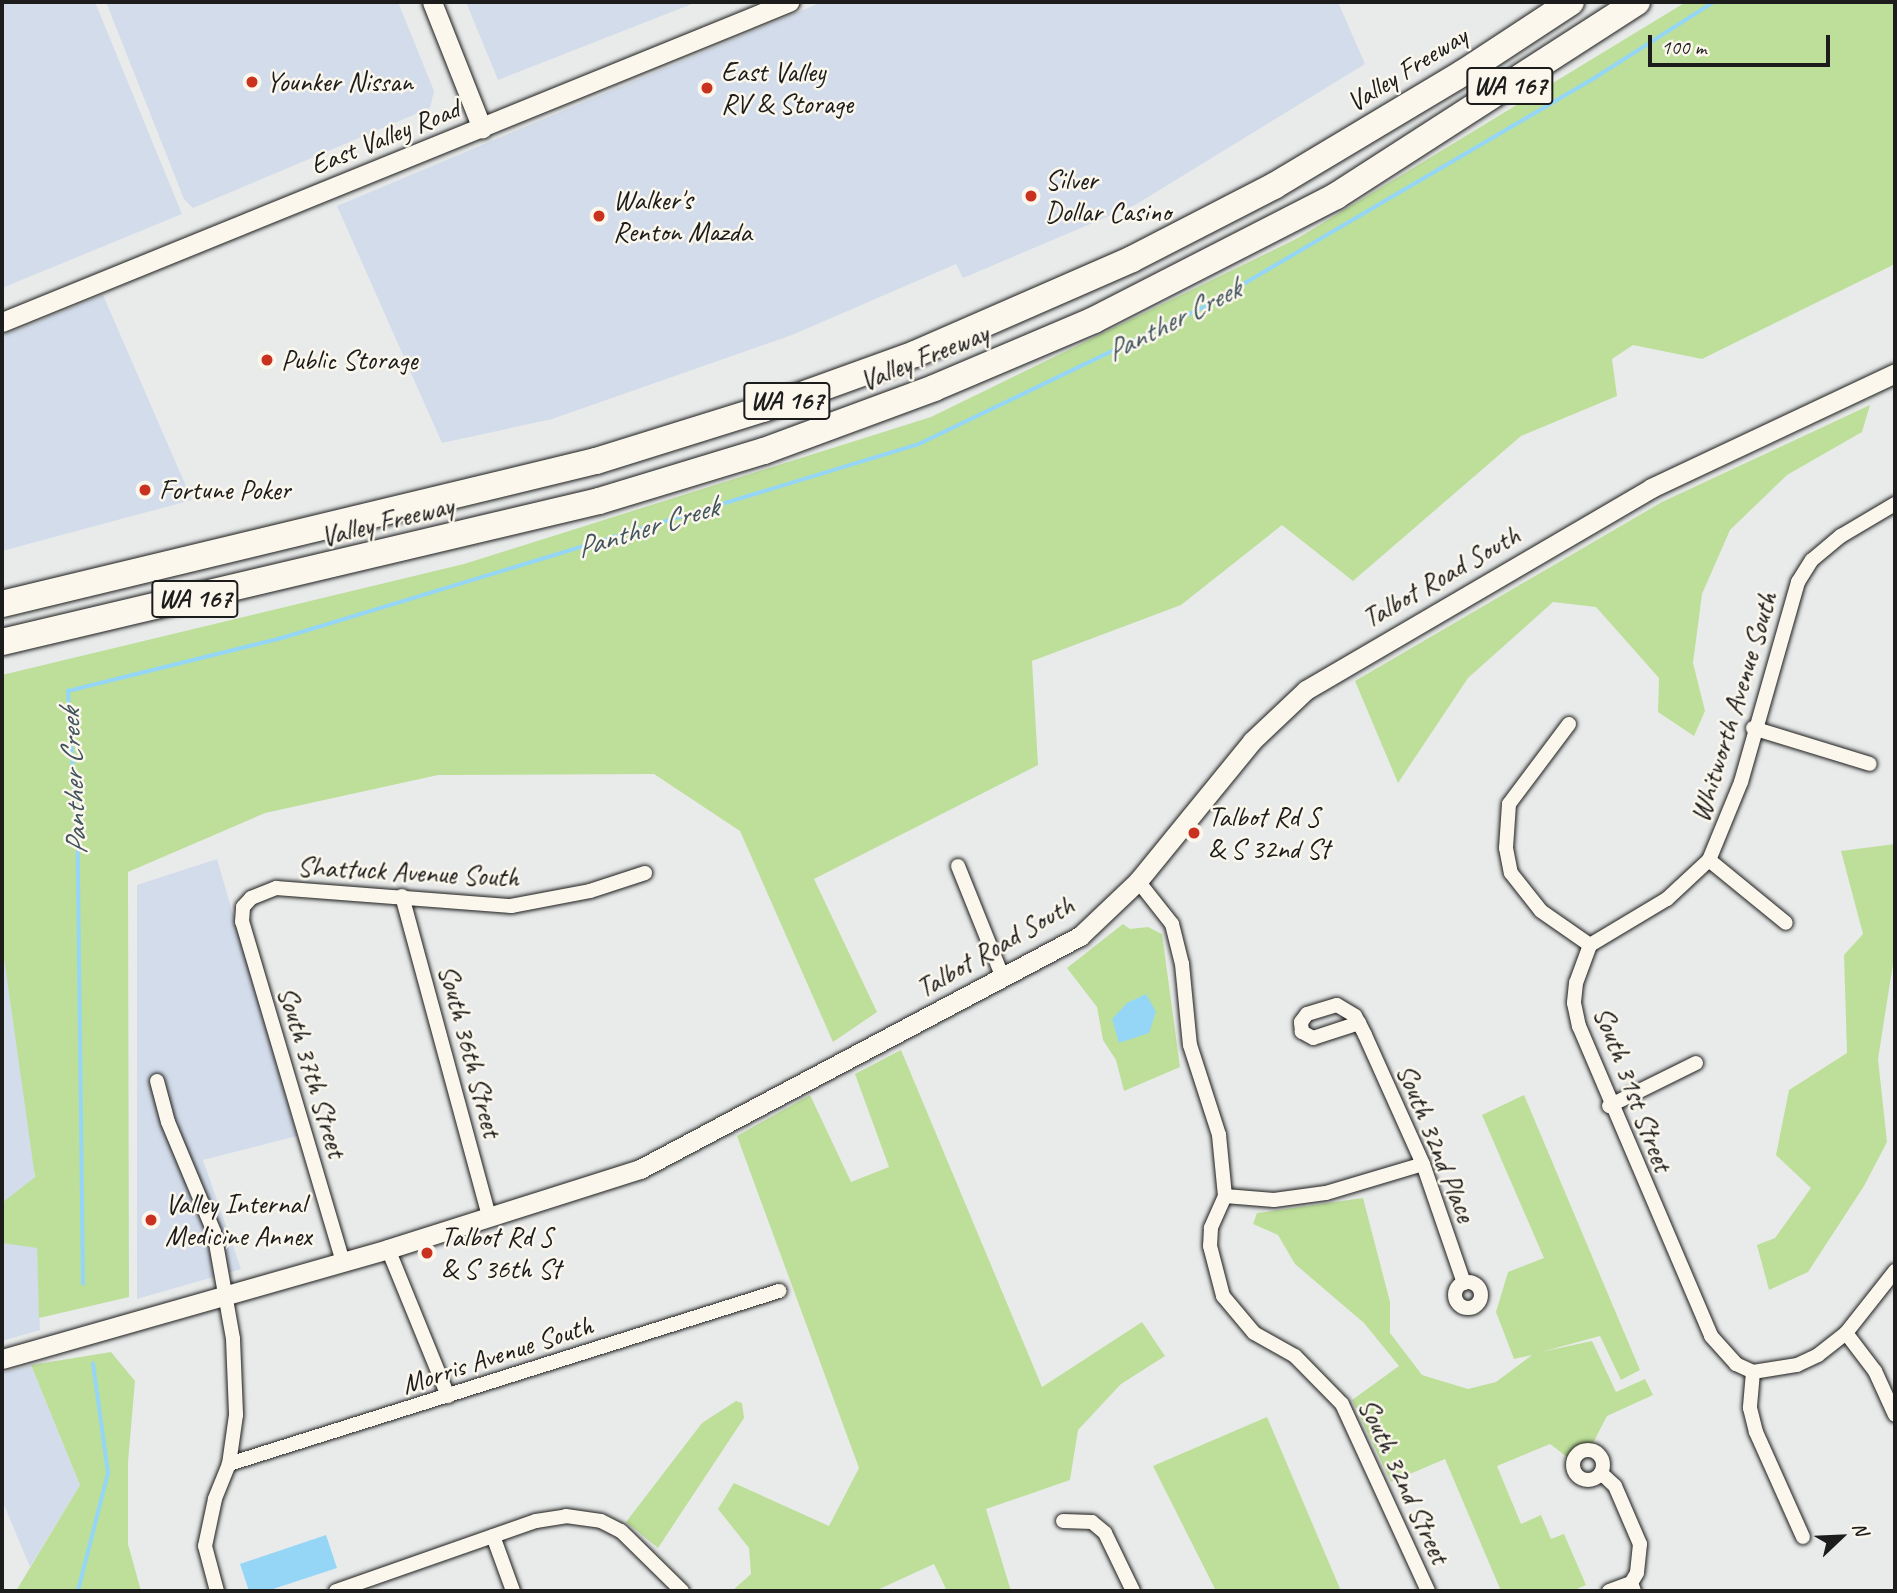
<!DOCTYPE html>
<style>
body{margin:0}
#map{position:relative;width:1897px;height:1593px;overflow:hidden;background:#e9ebeb;font-family:Caveat,sans-serif}
div>[style]{position:absolute}
[style*='--x']{left:calc(var(--x)*1px);top:calc(var(--y)*1px);width:calc(var(--w)*1px);rotate:calc(var(--a)*1deg)}
.built>*{inset:0;background:#d3dcea}
.green>*{inset:0;background:#bddf99}
.water>*{inset:0;background:#95d6f7}
.stream>*{height:3.5px;margin:-1.75px;padding:0 1.75px;transform-origin:1.75px;border-radius:1.75px;background:#95d6f7}
.roads{filter:drop-shadow(0 0 2px #1c1c1c) drop-shadow(0 0 2px #1c1c1c)}
.street>*{height:14px;margin:-7px;padding:0 7px;transform-origin:7px;border-radius:7px;background:#fbf7ec}
.street>.ring{margin:-7px;padding:0;box-sizing:content-box;background:none;border:14px solid #fbf7ec;border-radius:50%}
.secondary>*{height:19px;margin:-9.5px;padding:0 9.5px;transform-origin:9.5px;border-radius:9.5px;background:#fbf7ec}
.highway>*{height:26px;margin:-13px;padding:0 13px;transform-origin:13px;border-radius:13px;background:#fbf7ec}
.dots>*{width:19px;height:19px;translate:-50% -50%;box-sizing:border-box;border:4px solid #fbf7ec;border-radius:50%}
span{translate:-50% -50%;white-space:nowrap;text-align:center;line-height:1.15;-webkit-text-stroke:5px #fbf7ec;paint-order:stroke}
.shield-label span{padding:2px 5px;background:#fbf7ec;border:2px solid;border-radius:5px;-webkit-text-stroke-width:0}
.shield-label{font-size:26px;color:#1c1c1c;font-weight:700}
.street-label{font-size:28px;color:#1c1c1c}
.poi-label{font-size:28px;color:#1c1c1c}
.left{translate:0 -50%;text-align:left}
.water-label{font-size:30px;color:#40545e;font-style:italic}
.frame{position:absolute;inset:0;border:4px solid #1c1c1c;pointer-events:none}
.north{position:absolute;left:1806px;top:1502px;width:70px;height:70px;-webkit-text-stroke:5px #fbf7ec;paint-order:stroke;rotate:67deg;font-size:19px;font-weight:700;line-height:28px;text-align:center;color:#1c1c1c}
.north::after{content:'';display:block;margin:auto;width:24px;height:32px;background:#1c1c1c;clip-path:polygon(50% 0,100% 100%,50% 72%,0 100%)}
.scale{position:absolute;left:1648px;top:35px;width:182px;height:32px;box-sizing:border-box;border:4px solid #1c1c1c;border-top:0;padding-left:9px;font-size:21px;line-height:24px;white-space:nowrap;color:#1c1c1c;-webkit-text-stroke:5px #fbf7ec;paint-order:stroke}
</style>
<div id="map">
<div class="built">
<i style="clip-path:polygon(2px 2px,95px 2px,182px 214px,2px 288px)"></i>
<i style="clip-path:polygon(106px 2px,398px 2px,434px 91px,430px 108px,193px 208px,184px 199px)"></i>
<i style="clip-path:polygon(466px 2px,697px 2px,498px 80px)"></i>
<i style="clip-path:polygon(822px 2px,1338px 2px,1365px 64px,1135px 205px,963px 278px,956px 264px,792px 335px,552px 419px,442px 443px,337px 206px)"></i>
<i style="clip-path:polygon(103px 295px,192px 500px,2px 551px,2px 336px)"></i>
<i style="clip-path:polygon(2px 844px,22px 847px,40px 1330px,2px 1341px)"></i>
<i style="clip-path:polygon(217px 859px,297px 1136px,203px 1160px,241px 1269px,137px 1299px,137px 885px)"></i>
<i style="clip-path:polygon(31px 1365px,80px 1485px,30px 1567px,2px 1500px,2px 1373px)"></i>
</div>
<div class="green">
<i style="clip-path:polygon(1686px 2px,1895px 2px,1895px 264px,1702px 359px,1633px 345px,1612px 359px,1617px 396px,1521px 436px,1353px 581px,1282px 525px,1181px 605px,1032px 661px,1038px 765px,814px 879px,877px 1012px,833px 1042px,740px 831px,654px 774px,438px 775px,265px 813px,128px 872px,129px 1297px,39px 1318px,37px 1248px,2px 1243px,2px 1203px,35px 1177px,2px 943px,2px 675px,464px 564px,931px 417px,1298px 238px)"></i>
<i style="clip-path:polygon(1870px 405px,1862px 432px,1787px 475px,1730px 530px,1702px 594px,1693px 663px,1705px 711px,1694px 736px,1658px 712px,1659px 678px,1596px 607px,1553px 602px,1468px 678px,1398px 783px,1355px 681px,1662px 502px)"></i>
<i style="clip-path:polygon(1895px 844px,1895px 951px,1878px 1059px,1887px 1142px,1864px 1186px,1808px 1272px,1769px 1290px,1757px 1245px,1775px 1238px,1811px 1188px,1776px 1155px,1789px 1090px,1847px 1053px,1844px 955px,1863px 934px,1841px 851px)"></i>
<i style="clip-path:polygon(1123px 924px,1130px 929px,1148px 927px,1162px 934px,1180px 1067px,1124px 1091px,1116px 1060px,1103px 1040px,1097px 1007px,1067px 968px)"></i>
<i style="clip-path:polygon(901px 1050px,1042px 1387px,1142px 1322px,1165px 1356px,1121px 1384px,1078px 1430px,1070px 1480px,986px 1509px,1011px 1591px,947px 1591px,934px 1564px,875px 1591px,732px 1591px,751px 1574px,749px 1548px,718px 1509px,734px 1483px,829px 1526px,859px 1468px,737px 1136px,810px 1095px,851px 1182px,889px 1167px,855px 1074px)"></i>
<i style="clip-path:polygon(1524px 1095px,1640px 1370px,1621px 1380px,1600px 1336px,1541px 1352px,1592px 1341px,1616px 1392px,1645px 1379px,1653px 1395px,1607px 1416px,1593px 1443px,1577px 1447px,1567px 1457px,1550px 1444px,1497px 1466px,1521px 1524px,1541px 1515px,1551px 1539px,1564px 1534px,1586px 1585px,1572px 1591px,1501px 1591px,1445px 1459px,1391px 1482px,1352px 1400px,1399px 1366px,1364px 1323px,1295px 1264px,1278px 1235px,1253px 1224px,1257px 1213px,1363px 1198px,1390px 1302px,1390px 1333px,1422px 1375px,1468px 1389px,1496px 1382px,1532px 1355px,1514px 1359px,1496px 1312px,1508px 1272px,1544px 1258px,1482px 1115px)"></i>
<i style="clip-path:polygon(111px 1352px,135px 1381px,128px 1462px,128px 1544px,141px 1591px,16px 1591px,80px 1485px,31px 1365px)"></i>
<i style="clip-path:polygon(736px 1401px,742px 1403px,744px 1418px,658px 1548px,626px 1522px,702px 1423px)"></i>
<i style="clip-path:polygon(1267px 1417px,1341px 1591px,1216px 1591px,1153px 1466px)"></i>
</div>
<div class="water">
<i style="clip-path:polygon(1146px 994px,1156px 1012px,1149px 1033px,1119px 1043px,1112px 1019px,1127px 1003px)"></i>
<i style="clip-path:polygon(326px 1535px,337px 1568px,267px 1591px,249px 1591px,240px 1564px)"></i>
</div>
<div class="stream">
<i style="--x:83;--y:1284;--w:433;--a:-90.7"></i>
<i style="--x:78;--y:851;--w:160;--a:-93.6"></i>
<i style="--x:68;--y:691;--w:220;--a:-13.9"></i>
<i style="--x:282;--y:638;--w:666;--a:-16.94"></i>
<i style="--x:919;--y:444;--w:318;--a:-25.7"></i>
<i style="--x:1206;--y:306;--w:449;--a:-30.4"></i>
<i style="--x:1593;--y:79;--w:143;--a:-32.5"></i>
<i style="--x:78;--y:1591;--w:122;--a:-75.7"></i>
<i style="--x:108;--y:1473;--w:110;--a:-97.8"></i>
</div>
<div class="roads">
<div class="street">
<i style="--x:1569;--y:724;--w:100;--a:126.9"></i>
<i style="--x:1509;--y:804;--w:44;--a:93.9"></i>
<i style="--x:1506;--y:848;--w:25;--a:79"></i>
<i style="--x:1511;--y:873;--w:48;--a:51.7"></i>
<i style="--x:1541;--y:911;--w:60;--a:34.8"></i>
<i style="--x:1590;--y:945;--w:40;--a:110.2"></i>
<i style="--x:1576;--y:983;--w:20;--a:96"></i>
<i style="--x:1574;--y:1003;--w:24;--a:78"></i>
<i style="--x:1579;--y:1026;--w:337;--a:66.9"></i>
<i style="--x:1711;--y:1336;--w:38;--a:48"></i>
<i style="--x:1736;--y:1364;--w:19;--a:25"></i>
<i style="--x:1753;--y:728;--w:122;--a:17.1"></i>
<i style="--x:1709;--y:860;--w:99;--a:39.3"></i>
<i style="--x:958;--y:866;--w:121;--a:68.1"></i>
<i style="--x:1138;--y:881;--w:55;--a:51.7"></i>
<i style="--x:1172;--y:924;--w:41;--a:76"></i>
<i style="--x:1182;--y:964;--w:81;--a:84.4"></i>
<i style="--x:1190;--y:1045;--w:95;--a:72.1"></i>
<i style="--x:1219;--y:1135;--w:61;--a:84.4"></i>
<i style="--x:1225;--y:1196;--w:35;--a:114"></i>
<i style="--x:1211;--y:1228;--w:18;--a:93"></i>
<i style="--x:1210;--y:1246;--w:52;--a:75.4"></i>
<i style="--x:1223;--y:1296;--w:48;--a:50"></i>
<i style="--x:1254;--y:1333;--w:47;--a:29.3"></i>
<i style="--x:1295;--y:1356;--w:67;--a:45.6"></i>
<i style="--x:1342;--y:1404;--w:206;--a:65.3"></i>
<i style="--x:402;--y:896;--w:335;--a:74.8"></i>
<i style="--x:1590;--y:945;--w:90;--a:-30.9"></i>
<i style="--x:1667;--y:899;--w:57;--a:-42.9"></i>
<i style="--x:1709;--y:860;--w:84;--a:-67.7"></i>
<i style="--x:1741;--y:782;--w:208;--a:-74.1"></i>
<i style="--x:1798;--y:582;--w:26;--a:-58"></i>
<i style="--x:1812;--y:560;--w:38;--a:-40"></i>
<i style="--x:1841;--y:536;--w:63;--a:-30.7"></i>
<i style="--x:1359;--y:1023;--w:48;--a:161.9"></i>
<i style="--x:1313;--y:1038;--w:13;--a:-151"></i>
<i style="--x:1302;--y:1032;--w:10;--a:-96"></i>
<i style="--x:1301;--y:1022;--w:10;--a:-53"></i>
<i style="--x:1307;--y:1014;--w:31;--a:-17"></i>
<i style="--x:1337;--y:1005;--w:21;--a:31"></i>
<i style="--x:1355;--y:1016;--w:8;--a:60"></i>
<i style="--x:1359;--y:1023;--w:13;--a:63"></i>
<i style="--x:1365;--y:1035;--w:141;--a:65.8"></i>
<i style="--x:1423;--y:1164;--w:126;--a:71"></i>
<i style="--x:157;--y:1081;--w:42;--a:75"></i>
<i style="--x:168;--y:1122;--w:119;--a:67.3"></i>
<i style="--x:214;--y:1232;--w:109;--a:79.9"></i>
<i style="--x:233;--y:1339;--w:76;--a:87.7"></i>
<i style="--x:236;--y:1415;--w:49;--a:98.1"></i>
<i style="--x:229;--y:1464;--w:38;--a:112"></i>
<i style="--x:215;--y:1499;--w:48;--a:102"></i>
<i style="--x:205;--y:1546;--w:47;--a:75.1"></i>
<i style="--x:1609;--y:1106;--w:97;--a:-26.3"></i>
<i style="--x:1225;--y:1196;--w:49;--a:4.7"></i>
<i style="--x:1274;--y:1200;--w:52;--a:-7.7"></i>
<i style="--x:1326;--y:1193;--w:101;--a:-16.6"></i>
<i style="--x:388;--y:1249;--w:159;--a:67.8"></i>
<i style="--x:343;--y:1262;--w:355;--a:-106.5"></i>
<i style="--x:242;--y:922;--w:15;--a:-86"></i>
<i style="--x:243;--y:907;--w:12;--a:-48"></i>
<i style="--x:251;--y:898;--w:27;--a:-22"></i>
<i style="--x:276;--y:888;--w:236;--a:4.4"></i>
<i style="--x:511;--y:906;--w:80;--a:-10.8"></i>
<i style="--x:590;--y:891;--w:58;--a:-18.1"></i>
<i class="ring" style="left:1455px;top:1282px;width:12px;height:12px"></i>
<i style="--x:1846;--y:1333;--w:48;--a:52.7"></i>
<i style="--x:1875;--y:1371;--w:48;--a:65.6"></i>
<i style="--x:1753;--y:1372;--w:45;--a:-9"></i>
<i style="--x:1797;--y:1365;--w:23;--a:-25"></i>
<i style="--x:1818;--y:1355;--w:36;--a:-38"></i>
<i style="--x:1846;--y:1333;--w:79;--a:-51.7"></i>
<i style="--x:1753;--y:1372;--w:36;--a:95"></i>
<i style="--x:1750;--y:1408;--w:25;--a:76"></i>
<i style="--x:1756;--y:1432;--w:115;--a:65.9"></i>
<i class="ring" style="left:1573px;top:1450px;width:16px;height:16px"></i>
<i style="--x:229;--y:1464;--w:577;--a:-17.46"></i>
<i style="--x:1601;--y:1473;--w:19;--a:43"></i>
<i style="--x:1615;--y:1486;--w:63;--a:66.7"></i>
<i style="--x:1640;--y:1544;--w:29;--a:96"></i>
<i style="--x:1637;--y:1573;--w:12;--a:121"></i>
<i style="--x:1631;--y:1583;--w:9;--a:69"></i>
<i style="--x:1063;--y:1521;--w:29;--a:2"></i>
<i style="--x:1092;--y:1522;--w:17;--a:40"></i>
<i style="--x:1105;--y:1533;--w:64;--a:64.2"></i>
<i style="--x:493;--y:1536;--w:59;--a:70"></i>
<i style="--x:336;--y:1591;--w:212;--a:-19.3"></i>
<i style="--x:536;--y:1521;--w:30;--a:-9"></i>
<i style="--x:566;--y:1516;--w:35;--a:8"></i>
<i style="--x:601;--y:1521;--w:22;--a:27"></i>
<i style="--x:621;--y:1531;--w:86;--a:44.5"></i>
<i style="--x:1609;--y:1591;--w:23;--a:-20"></i>
</div>
<div class="secondary">
<i style="--x:432;--y:2;--w:136;--a:68.4"></i>
<i style="--x:2;--y:322;--w:850;--a:-22.13"></i>
<i style="--x:2;--y:1359;--w:401;--a:-15.9"></i>
<i style="--x:388;--y:1249;--w:264;--a:-17.6"></i>
<i style="--x:640;--y:1169;--w:498;--a:-27.9"></i>
<i style="--x:1080;--y:936;--w:80;--a:-43.5"></i>
<i style="--x:1138;--y:881;--w:181;--a:-50.8"></i>
<i style="--x:1252;--y:741;--w:74;--a:-43.4"></i>
<i style="--x:1306;--y:690;--w:400;--a:-30.3"></i>
<i style="--x:1651;--y:488;--w:270;--a:-25.2"></i>
</div>
<div class="highway">
<i style="--x:2;--y:604;--w:611;--a:-13.54"></i>
<i style="--x:596;--y:461;--w:175;--a:-17.3"></i>
<i style="--x:763;--y:409;--w:162;--a:-19.9"></i>
<i style="--x:915;--y:354;--w:237;--a:-23.6"></i>
<i style="--x:1132;--y:259;--w:160;--a:-27.2"></i>
<i style="--x:1274;--y:186;--w:220;--a:-30.9"></i>
<i style="--x:1463;--y:73;--w:129;--a:-33.3"></i>
<i style="--x:2;--y:642;--w:613;--a:-13.29"></i>
<i style="--x:599;--y:501;--w:172;--a:-16.9"></i>
<i style="--x:764;--y:451;--w:181;--a:-20.3"></i>
<i style="--x:934;--y:388;--w:174;--a:-23"></i>
<i style="--x:1094;--y:320;--w:272;--a:-27.1"></i>
<i style="--x:1336;--y:196;--w:358;--a:-32.8"></i>
</div>
</div>
<div class="dots">
<i style="left:252px;top:82px;background:#c8321e"></i>
<i style="left:707px;top:88px;background:#c8321e"></i>
<i style="left:1031px;top:196px;background:#c8321e"></i>
<i style="left:599px;top:216px;background:#c8321e"></i>
<i style="left:267px;top:360px;background:#c8321e"></i>
<i style="left:145px;top:490px;background:#c8321e"></i>
<i style="left:1194px;top:833px;background:#c8321e"></i>
<i style="left:151px;top:1220px;background:#c8321e"></i>
<i style="left:427px;top:1253px;background:#c8321e"></i>
</div>
<div class="shield-label">
<span style="left:1510px;top:86px">WA 167</span>
<span style="left:787px;top:401px">WA 167</span>
<span style="left:195px;top:599px">WA 167</span>
</div>
<div class="street-label">
<span style="left:1407px;top:69px;rotate:-32deg">Valley Freeway</span>
<span style="left:385px;top:137px;rotate:-22deg">East Valley Road</span>
<span style="left:924px;top:357px;rotate:-22deg">Valley Freeway</span>
<span style="left:387px;top:521px;rotate:-14deg">Valley Freeway</span>
<span style="left:1441px;top:577px;rotate:-30deg">Talbot Road South</span>
<span style="left:1734px;top:707px;rotate:-73deg">Whitworth Avenue South</span>
<span style="left:408px;top:872px;rotate:3deg">Shattuck Avenue South</span>
<span style="left:995px;top:947px;rotate:-30deg">Talbot Road South</span>
<span style="left:470px;top:1051px;rotate:75deg">South 36th Street</span>
<span style="left:312px;top:1072px;rotate:73deg">South 37th Street</span>
<span style="left:1633px;top:1089px;rotate:69deg">South 31st Street</span>
<span style="left:1436px;top:1143px;rotate:68deg">South 32nd Place</span>
<span style="left:497px;top:1355px;rotate:-18deg">Morris Avenue South</span>
<span style="left:1404px;top:1481px;rotate:65deg">South 32nd Street</span>
</div>
<div class="poi-label">
<span class="left" style="left:721px;top:88px">East Valley<br>RV &amp; Storage</span>
<span class="left" style="left:266px;top:82px">Younker Nissan</span>
<span class="left" style="left:1045px;top:196px">Silver<br>Dollar Casino</span>
<span class="left" style="left:613px;top:216px">Walker's<br>Renton Mazda</span>
<span class="left" style="left:281px;top:360px">Public Storage</span>
<span class="left" style="left:159px;top:490px">Fortune Poker</span>
<span class="left" style="left:1208px;top:833px">Talbot Rd S<br>&amp; S 32nd St</span>
<span class="left" style="left:165px;top:1220px">Valley Internal<br>Medicine Annex</span>
<span class="left" style="left:441px;top:1253px">Talbot Rd S<br>&amp; S 36th St</span>
</div>
<div class="water-label">
<span style="left:1173px;top:320px;rotate:-27deg">Panther Creek</span>
<span style="left:647px;top:527px;rotate:-17deg">Panther Creek</span>
<span style="left:73px;top:782px;rotate:-93deg">Panther Creek</span>
</div>
<div class="frame"></div>
<div class="north">N</div>
<div class="scale">100 m</div>
</div>
